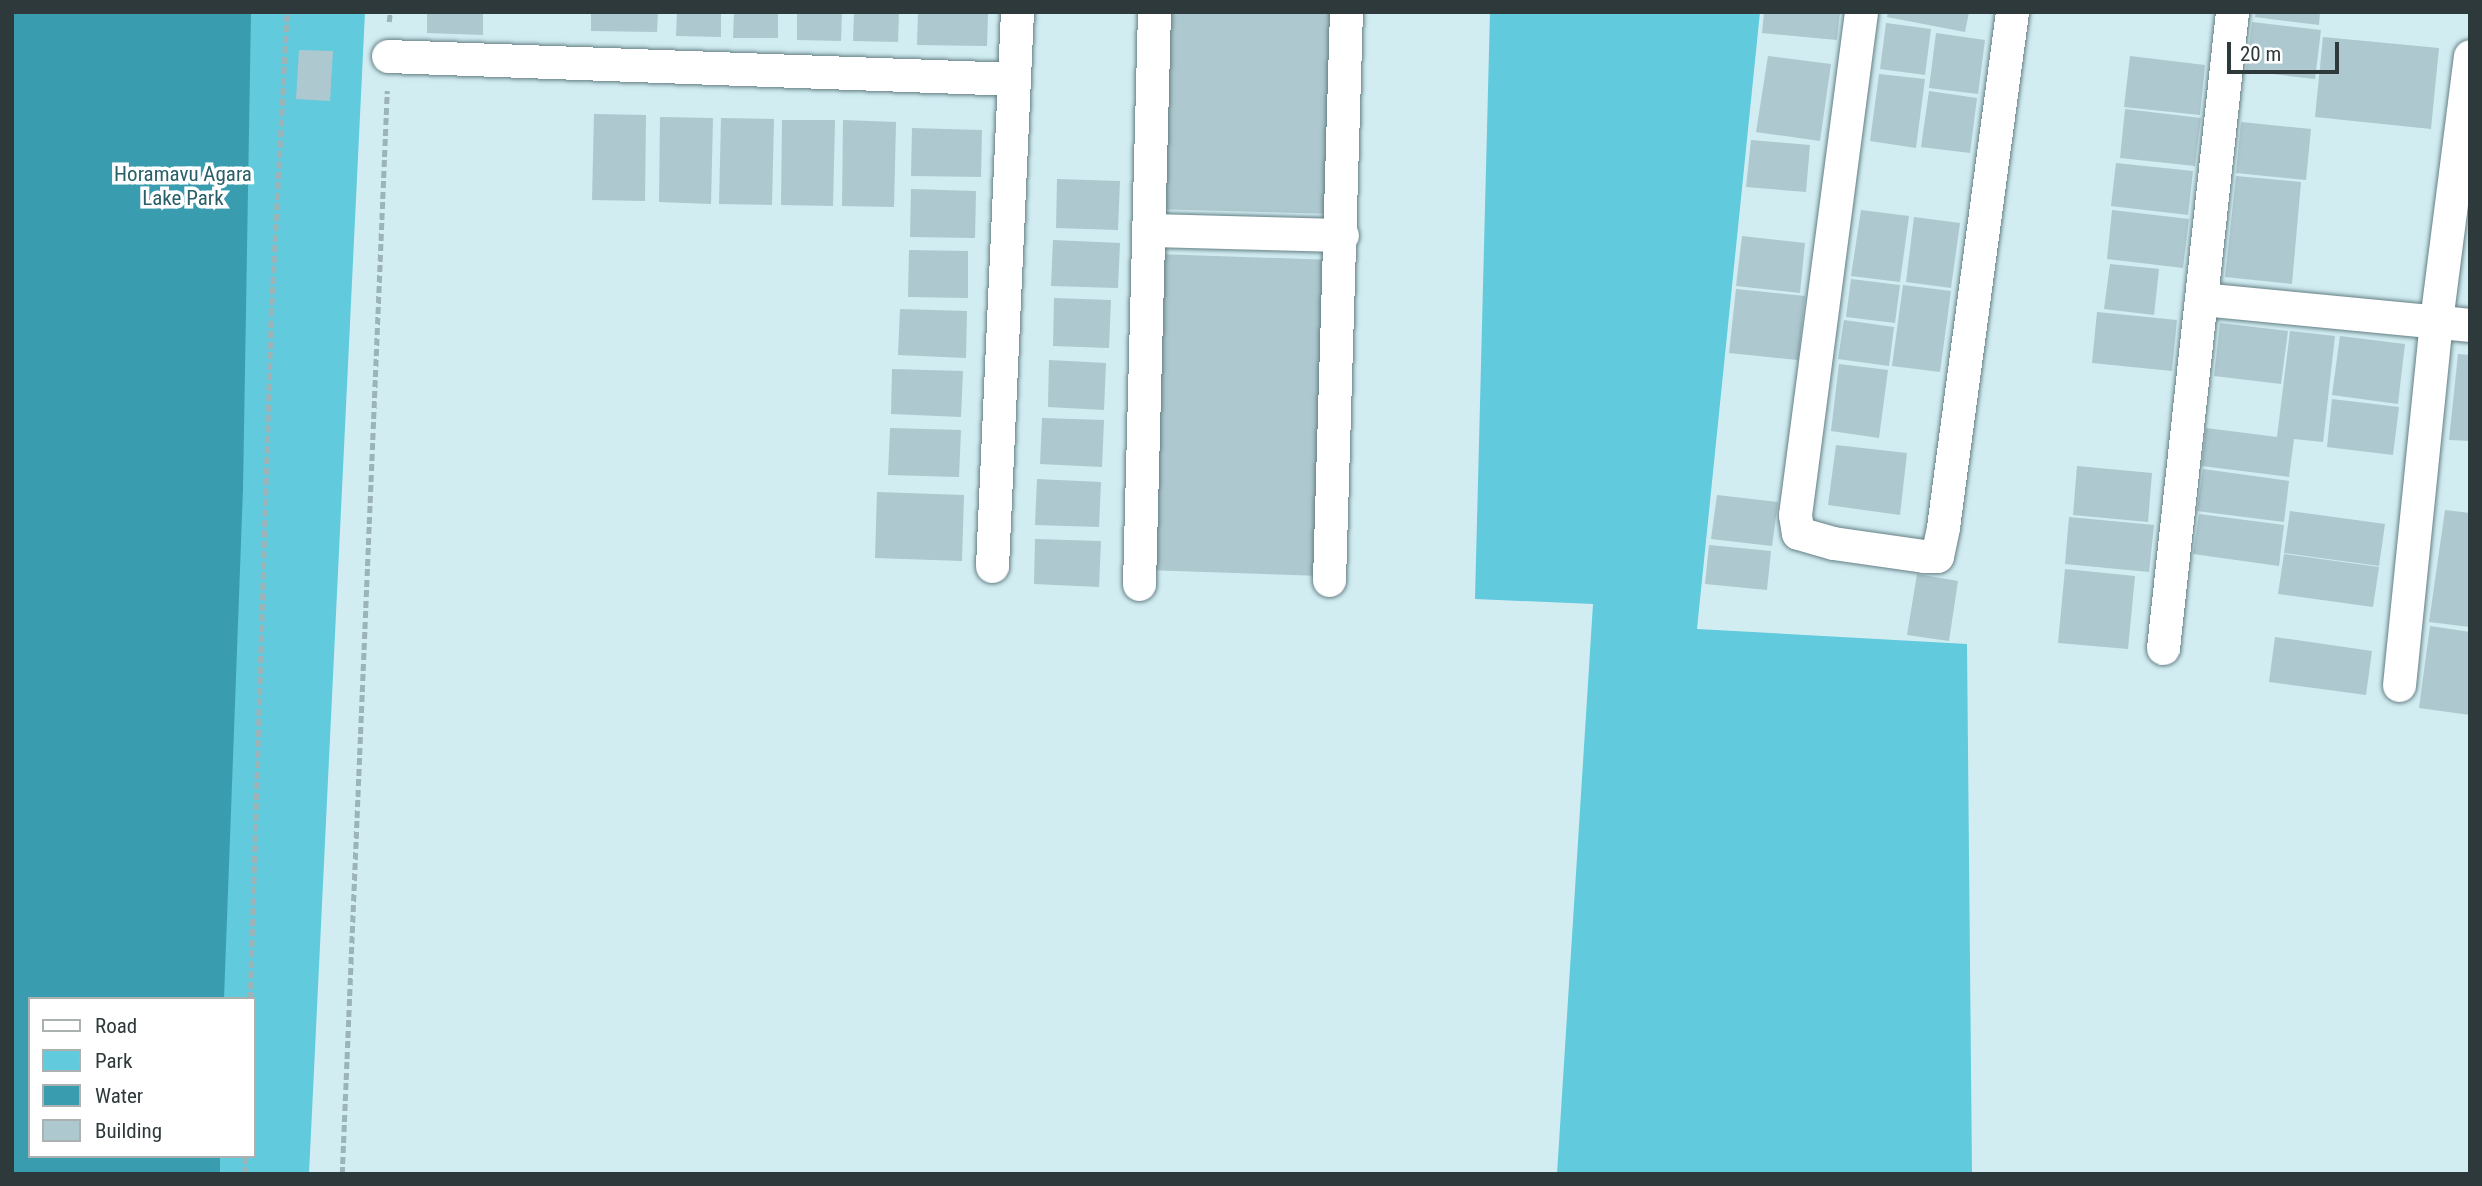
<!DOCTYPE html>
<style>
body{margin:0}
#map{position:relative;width:2482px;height:1186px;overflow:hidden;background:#d1edf2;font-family:"Roboto Condensed",sans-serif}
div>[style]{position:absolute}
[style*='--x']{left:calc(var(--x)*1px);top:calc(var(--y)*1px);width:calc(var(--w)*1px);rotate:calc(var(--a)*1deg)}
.green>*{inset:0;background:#61cadd}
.water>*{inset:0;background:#399daf}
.building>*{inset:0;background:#adc8ce}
.path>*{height:4.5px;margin-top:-2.25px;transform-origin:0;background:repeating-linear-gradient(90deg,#9cb3b7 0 7px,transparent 0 10.5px)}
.roads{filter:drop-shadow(0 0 2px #647e83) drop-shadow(0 0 2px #647e83)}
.street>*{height:33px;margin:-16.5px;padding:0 16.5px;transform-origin:16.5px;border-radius:16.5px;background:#fff}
span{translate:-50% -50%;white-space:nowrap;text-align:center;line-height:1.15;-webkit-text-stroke:7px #fff;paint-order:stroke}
.park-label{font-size:21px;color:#285f68}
.frame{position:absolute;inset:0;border:14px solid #2e393b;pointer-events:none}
.legend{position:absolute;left:28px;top:997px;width:228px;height:161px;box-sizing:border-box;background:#fff;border:2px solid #abb0b1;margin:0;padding:9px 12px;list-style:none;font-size:21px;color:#2e393b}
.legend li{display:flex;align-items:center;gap:14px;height:35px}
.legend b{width:35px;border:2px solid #abb0b1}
.scale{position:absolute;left:2227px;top:42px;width:112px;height:32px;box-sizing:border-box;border:4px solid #2e393b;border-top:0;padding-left:9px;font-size:21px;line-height:24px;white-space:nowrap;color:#2e393b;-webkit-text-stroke:5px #fff;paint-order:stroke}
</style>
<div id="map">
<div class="green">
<i style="clip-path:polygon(evenodd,12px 12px,365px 12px,309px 1174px,12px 1174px,12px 12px,30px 999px,254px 999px,254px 1156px,30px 1156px,30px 999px)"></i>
<i style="clip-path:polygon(1490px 12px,1760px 12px,1697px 629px,1967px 644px,1972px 1174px,1557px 1174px,1593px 604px,1475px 599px)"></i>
</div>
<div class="water">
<i style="clip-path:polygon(12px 12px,251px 12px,243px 489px,224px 999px,30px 999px,30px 1156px,220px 1156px,220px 1174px,12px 1174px)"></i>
</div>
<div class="building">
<i style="clip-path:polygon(427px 12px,483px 12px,483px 35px,427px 33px)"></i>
<i style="clip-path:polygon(591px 12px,658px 12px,657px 32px,591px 31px)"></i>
<i style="clip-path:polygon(677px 12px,721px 12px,721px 37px,676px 36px)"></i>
<i style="clip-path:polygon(734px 12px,778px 12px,778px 38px,733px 38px)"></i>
<i style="clip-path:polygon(797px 12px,842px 12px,841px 41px,797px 40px)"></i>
<i style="clip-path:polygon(854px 12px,899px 12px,898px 42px,853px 41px)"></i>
<i style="clip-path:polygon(918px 12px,988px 12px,987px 46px,917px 45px)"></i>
<i style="clip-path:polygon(1159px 12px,1342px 12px,1337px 214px,1154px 209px)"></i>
<i style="clip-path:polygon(1764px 12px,1840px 12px,1837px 40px,1762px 33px)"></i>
<i style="clip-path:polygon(1888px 12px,1969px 12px,1965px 32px,1887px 17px)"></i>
<i style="clip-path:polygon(2256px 12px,2320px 12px,2319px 25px,2255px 17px)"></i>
<i style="clip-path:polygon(2252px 22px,2321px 30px,2315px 79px,2246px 71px)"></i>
<i style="clip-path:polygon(1886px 23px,1931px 29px,1925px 75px,1880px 69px)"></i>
<i style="clip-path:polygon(1936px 33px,1985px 40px,1978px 94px,1929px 88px)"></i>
<i style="clip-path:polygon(2323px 37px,2439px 48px,2431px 129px,2315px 117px)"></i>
<i style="clip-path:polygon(299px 50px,333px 51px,330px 101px,296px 99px)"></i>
<i style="clip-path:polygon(1768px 56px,1831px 64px,1820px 141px,1756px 132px)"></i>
<i style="clip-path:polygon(2130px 56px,2205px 65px,2200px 115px,2124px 107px)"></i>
<i style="clip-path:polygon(1879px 74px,1925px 79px,1916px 148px,1870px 141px)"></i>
<i style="clip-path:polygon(1929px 91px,1977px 98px,1970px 153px,1921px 147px)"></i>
<i style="clip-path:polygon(2125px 109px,2201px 118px,2195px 166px,2120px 158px)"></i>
<i style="clip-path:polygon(594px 114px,646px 115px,645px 201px,592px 200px)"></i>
<i style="clip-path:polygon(660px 117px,713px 118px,711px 204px,659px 202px)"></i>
<i style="clip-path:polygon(721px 118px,774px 119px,772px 205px,719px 204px)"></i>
<i style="clip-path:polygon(782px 120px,835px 120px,833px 206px,781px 205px)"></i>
<i style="clip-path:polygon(843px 120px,896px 122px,894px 207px,842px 206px)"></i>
<i style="clip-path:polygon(2241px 122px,2311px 129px,2306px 180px,2236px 173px)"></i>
<i style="clip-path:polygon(912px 128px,982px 130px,981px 177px,911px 176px)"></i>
<i style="clip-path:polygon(1751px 140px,1810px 145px,1806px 192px,1746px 187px)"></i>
<i style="clip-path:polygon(2116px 163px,2193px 171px,2188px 215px,2111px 206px)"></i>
<i style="clip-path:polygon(2236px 176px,2301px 182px,2292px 284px,2225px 277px)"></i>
<i style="clip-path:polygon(1057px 179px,1120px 181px,1118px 230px,1056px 228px)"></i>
<i style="clip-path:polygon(911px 189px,976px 191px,975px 238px,910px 237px)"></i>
<i style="clip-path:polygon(1861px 210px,1909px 216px,1900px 282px,1851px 276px)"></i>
<i style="clip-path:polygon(2112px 210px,2189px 219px,2183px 268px,2107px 259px)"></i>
<i style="clip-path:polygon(1914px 217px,1960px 223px,1951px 288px,1906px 282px)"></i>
<i style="clip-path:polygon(1742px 236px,1805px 243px,1800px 293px,1736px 286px)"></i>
<i style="clip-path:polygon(1053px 240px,1120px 243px,1118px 288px,1051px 286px)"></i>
<i style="clip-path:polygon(909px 250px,968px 251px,968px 298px,908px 297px)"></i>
<i style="clip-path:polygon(1158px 254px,1334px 260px,1322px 576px,1146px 570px)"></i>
<i style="clip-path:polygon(2110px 264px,2159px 269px,2154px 315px,2104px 309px)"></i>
<i style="clip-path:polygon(1851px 279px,1900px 285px,1895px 323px,1846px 317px)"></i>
<i style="clip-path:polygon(1903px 285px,1951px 291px,1940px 372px,1892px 366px)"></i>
<i style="clip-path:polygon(1736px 289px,1805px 296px,1798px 360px,1729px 353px)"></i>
<i style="clip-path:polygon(1054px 298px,1111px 300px,1109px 348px,1053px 346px)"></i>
<i style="clip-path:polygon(900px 309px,967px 311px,966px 358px,898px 355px)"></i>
<i style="clip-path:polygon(2097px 312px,2177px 320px,2172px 371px,2092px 363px)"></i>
<i style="clip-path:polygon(1844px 320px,1894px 327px,1889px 366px,1838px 359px)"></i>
<i style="clip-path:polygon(2220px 323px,2288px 331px,2281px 384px,2214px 376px)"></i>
<i style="clip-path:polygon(2290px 331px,2335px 336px,2323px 442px,2294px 439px,2289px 477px,2202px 466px,2206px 428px,2277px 437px)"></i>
<i style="clip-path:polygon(2340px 336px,2405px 344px,2398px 404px,2332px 395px)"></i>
<i style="clip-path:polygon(2458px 354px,2470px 355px,2470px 441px,2449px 440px)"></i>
<i style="clip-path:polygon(1049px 360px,1106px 363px,1104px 410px,1048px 407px)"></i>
<i style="clip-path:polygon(1839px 364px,1888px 370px,1879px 438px,1831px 431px)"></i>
<i style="clip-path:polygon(892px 369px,963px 371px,961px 417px,891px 414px)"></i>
<i style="clip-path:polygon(2332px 399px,2399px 407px,2393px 455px,2327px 447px)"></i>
<i style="clip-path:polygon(1042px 418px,1104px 420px,1102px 467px,1040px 464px)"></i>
<i style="clip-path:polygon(890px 428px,961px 430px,959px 477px,888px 475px)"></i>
<i style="clip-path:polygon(1836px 445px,1907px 453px,1900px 515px,1828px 505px)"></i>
<i style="clip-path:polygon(2077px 466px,2152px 473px,2148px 522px,2073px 515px)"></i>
<i style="clip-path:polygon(2203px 469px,2289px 481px,2284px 522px,2197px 511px)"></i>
<i style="clip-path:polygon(1037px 479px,1101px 482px,1099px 527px,1035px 525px)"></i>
<i style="clip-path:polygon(877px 492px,964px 495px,962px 561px,875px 558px)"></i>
<i style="clip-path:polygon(1717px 495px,1778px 502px,1772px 546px,1711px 539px)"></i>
<i style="clip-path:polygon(2445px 510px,2470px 513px,2470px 627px,2429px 622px)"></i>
<i style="clip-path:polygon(2290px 511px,2385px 524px,2379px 566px,2284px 553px)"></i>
<i style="clip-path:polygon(2199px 514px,2284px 525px,2279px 566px,2193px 554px)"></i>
<i style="clip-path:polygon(2069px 517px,2154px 525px,2149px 572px,2065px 564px)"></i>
<i style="clip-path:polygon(1035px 539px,1101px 541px,1099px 587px,1034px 584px)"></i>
<i style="clip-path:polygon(1709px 545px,1771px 551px,1767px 590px,1705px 584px)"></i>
<i style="clip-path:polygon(2284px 554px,2379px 567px,2373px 607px,2278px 594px)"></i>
<i style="clip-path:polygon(2065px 569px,2135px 576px,2128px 649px,2058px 643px)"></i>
<i style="clip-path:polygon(1917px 574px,1958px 581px,1949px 641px,1907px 635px)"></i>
<i style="clip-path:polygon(2430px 626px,2470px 632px,2470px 715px,2419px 708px)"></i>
<i style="clip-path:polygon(2275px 637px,2372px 651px,2366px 695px,2269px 682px)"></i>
</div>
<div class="path">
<i style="--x:389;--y:22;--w:10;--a:-84"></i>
<i style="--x:250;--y:999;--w:684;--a:-88.24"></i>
<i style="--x:271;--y:315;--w:303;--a:-87"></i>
<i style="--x:245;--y:1174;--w:18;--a:-90"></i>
<i style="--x:342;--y:1174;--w:1084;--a:-87.62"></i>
</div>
<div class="roads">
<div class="street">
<i style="--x:1861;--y:12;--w:507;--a:97.48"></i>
<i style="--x:1795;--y:515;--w:18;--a:81"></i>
<i style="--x:1798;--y:533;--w:36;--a:16"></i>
<i style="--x:1833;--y:543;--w:92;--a:8.1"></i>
<i style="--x:1924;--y:556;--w:13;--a:0"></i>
<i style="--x:1937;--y:556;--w:30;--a:-78"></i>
<i style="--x:1943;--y:527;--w:520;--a:-82.37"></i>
<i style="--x:388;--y:56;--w:626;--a:2.1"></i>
<i style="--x:1149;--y:230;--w:193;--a:1.5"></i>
<i style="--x:2201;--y:299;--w:270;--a:5.5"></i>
<i style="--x:992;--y:566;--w:555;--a:-87.42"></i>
<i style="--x:1329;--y:580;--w:568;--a:-88.29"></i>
<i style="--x:1139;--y:584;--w:572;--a:-88.5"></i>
<i style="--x:2163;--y:648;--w:640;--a:-83.81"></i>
<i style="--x:2399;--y:685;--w:366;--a:-84.2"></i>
<i style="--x:2436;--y:321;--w:267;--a:-82.7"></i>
</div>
</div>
<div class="park-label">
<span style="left:183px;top:186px">Horamavu Agara<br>Lake Park</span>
</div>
<div class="frame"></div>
<ul class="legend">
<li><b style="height:9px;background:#fff"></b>Road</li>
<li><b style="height:19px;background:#61cadd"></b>Park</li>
<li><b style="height:19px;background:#399daf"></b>Water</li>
<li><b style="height:19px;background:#adc8ce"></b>Building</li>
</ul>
<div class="scale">20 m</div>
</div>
